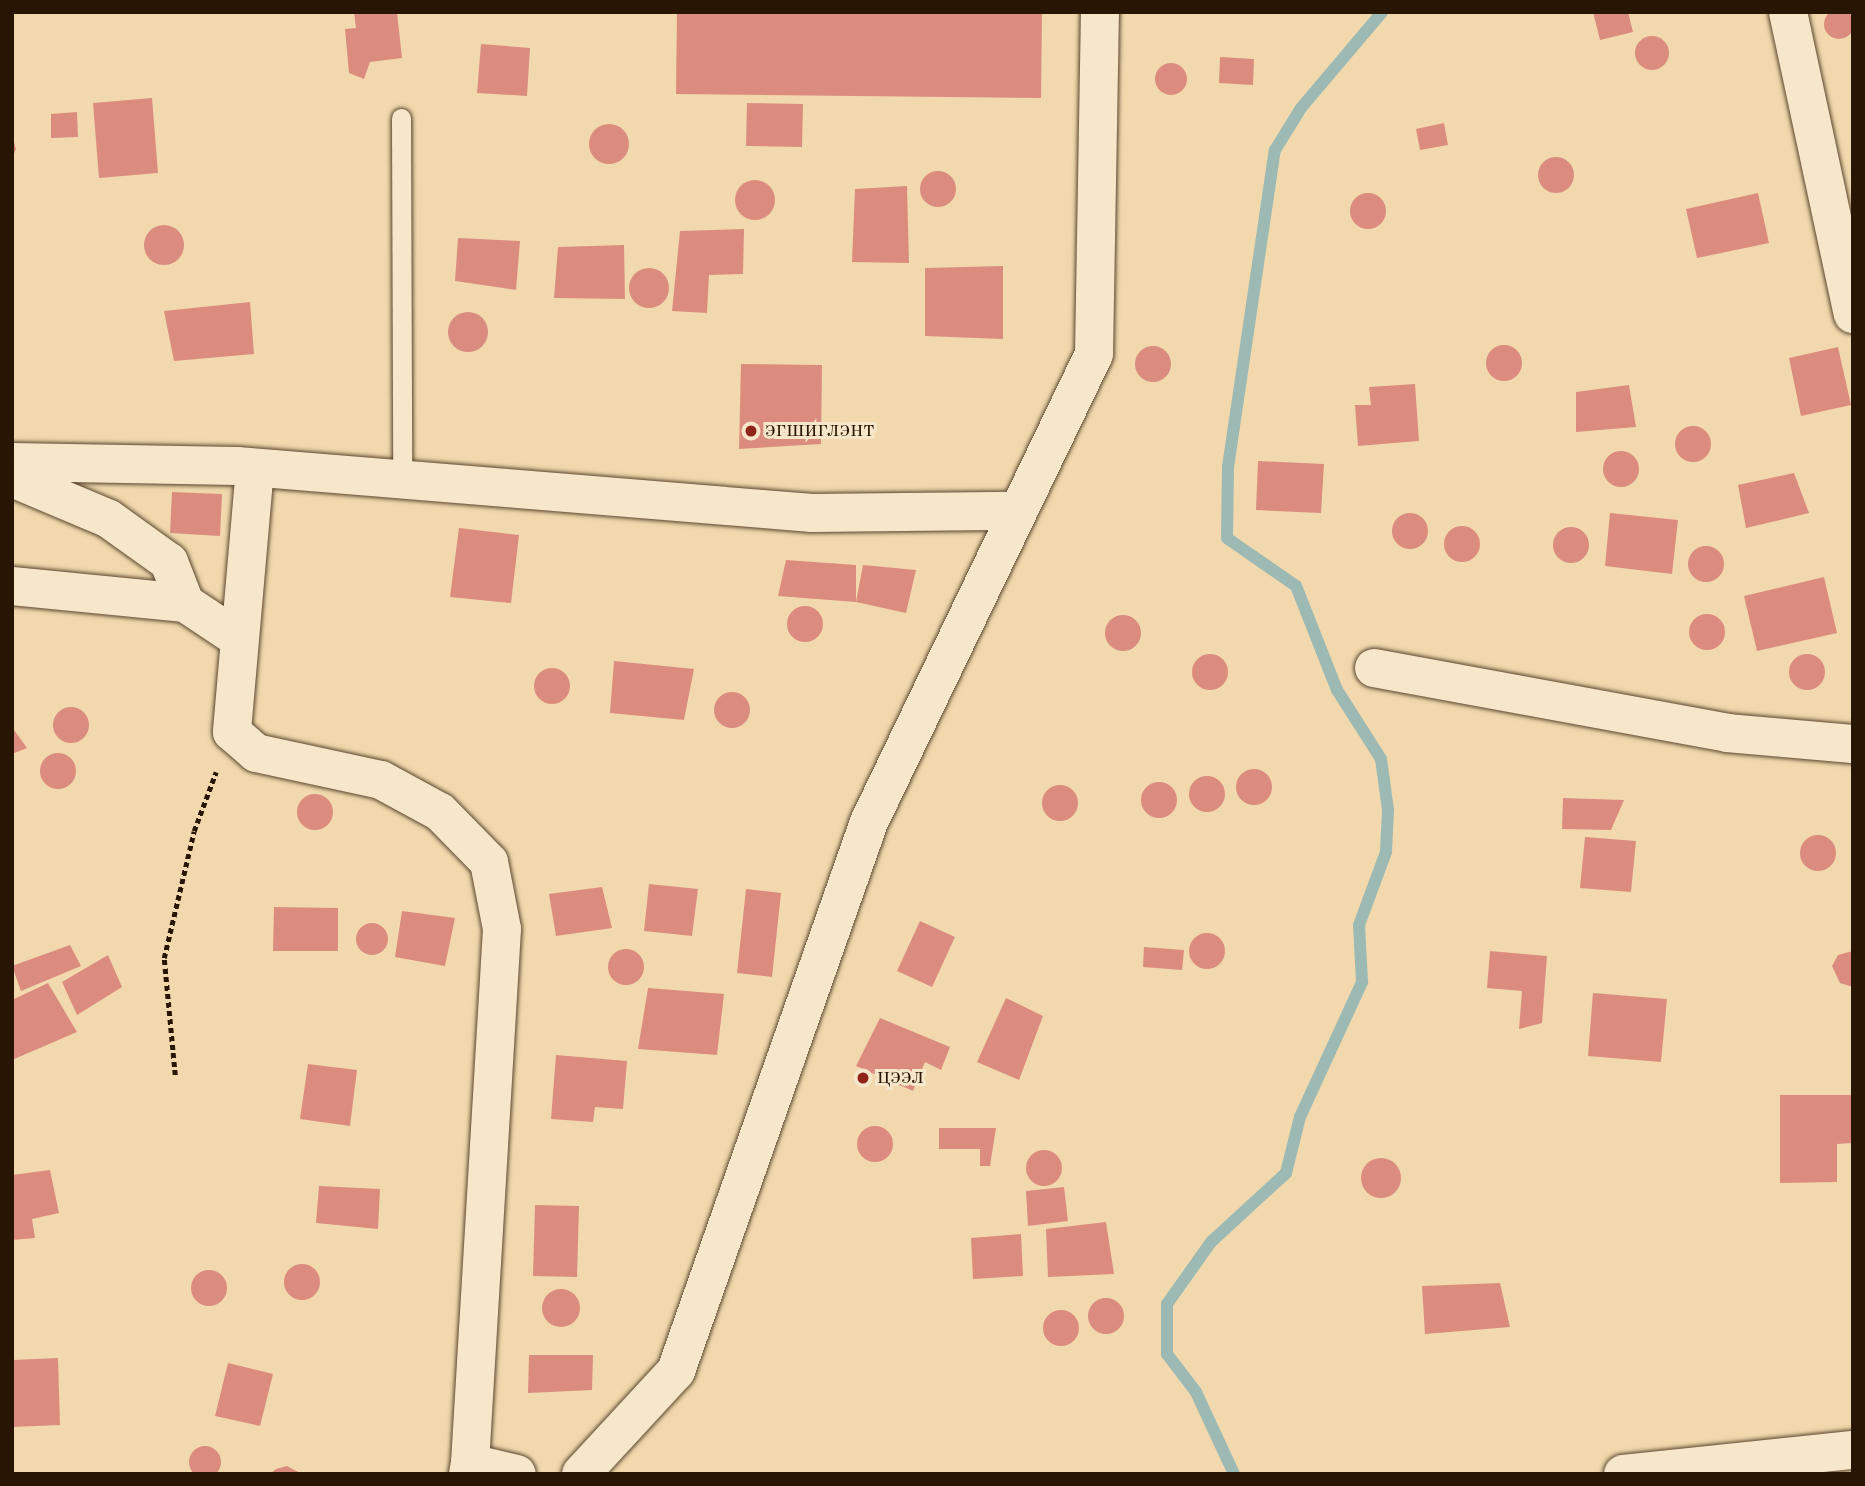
<!DOCTYPE html>
<meta charset="utf-8">
<style>
body{margin:0}
#map{position:relative;width:1865px;height:1486px;overflow:hidden;background:#f1d9ad;font-family:"Old Standard TT",serif}
div>[style]{position:absolute}
[style*='--x']{left:calc(var(--x)*1px);top:calc(var(--y)*1px);width:calc(var(--w)*1px);rotate:calc(var(--a)*1deg)}
.stream>*{height:12px;margin:-6px;padding:0 6px;transform-origin:6px;border-radius:6px;background:#9db9b3}
.building>*{inset:0;background:#dc8c7f}
.round{border-radius:50%}
.path>*{height:4.5px;margin-top:-2.25px;transform-origin:0;background:repeating-linear-gradient(90deg,#281503 0 5px,transparent 0 8.5px)}
.roads{filter:drop-shadow(0 0 2px #5a462e) drop-shadow(0 0 2px #5a462e)}
.service>*{height:19px;margin:-9.5px;padding:0 9.5px;transform-origin:9.5px;border-radius:9.5px;background:#f6e6ca}
.minor>*{height:38px;margin:-19px;padding:0 19px;transform-origin:19px;border-radius:19px;background:#f6e6ca}
.dots>*{width:19px;height:19px;translate:-50% -50%;box-sizing:border-box;border:4px solid #f6e6ca;border-radius:50%}
span{translate:-50% -50%;white-space:nowrap;text-align:center;line-height:1.15;-webkit-text-stroke:6px #f6e6ca;paint-order:stroke}
.poi-label{font-size:24px;color:#281503}
.left{translate:0 -50%;text-align:left}
.frame{position:absolute;inset:0;border:14px solid #281503;pointer-events:none}
</style>
<div id="map">
<div class="stream">
<i style="--x:1234;--y:1474;--w:90;--a:-114.9"></i>
<i style="--x:1196;--y:1392;--w:48;--a:-127.3"></i>
<i style="--x:1167;--y:1354;--w:50;--a:-90"></i>
<i style="--x:1167;--y:1304;--w:76;--a:-54.6"></i>
<i style="--x:1211;--y:1242;--w:102;--a:-42.6"></i>
<i style="--x:1286;--y:1173;--w:58;--a:-76"></i>
<i style="--x:1300;--y:1117;--w:149;--a:-65.3"></i>
<i style="--x:1362;--y:982;--w:57;--a:-93"></i>
<i style="--x:1359;--y:925;--w:78;--a:-69.7"></i>
<i style="--x:1386;--y:852;--w:42;--a:-87.3"></i>
<i style="--x:1388;--y:810;--w:51;--a:-97.8"></i>
<i style="--x:1381;--y:759;--w:82;--a:-122.5"></i>
<i style="--x:1337;--y:690;--w:112;--a:-111.5"></i>
<i style="--x:1296;--y:586;--w:84;--a:-145.2"></i>
<i style="--x:1227;--y:538;--w:71;--a:-89.2"></i>
<i style="--x:1228;--y:467;--w:320;--a:-81.6"></i>
<i style="--x:1275;--y:150;--w:49;--a:-58.2"></i>
<i style="--x:1301;--y:108;--w:126;--a:-49.8"></i>
</div>
<div class="building">
<i class="round" style="left:1824px;top:9px;width:30px;height:30px"></i>
<i style="clip-path:polygon(354px 12px,397px 12px,402px 58px,370px 62px,364px 79px,349px 73px,345px 29px,356px 28px)"></i>
<i style="clip-path:polygon(677px 12px,1042px 12px,1041px 98px,676px 94px)"></i>
<i style="clip-path:polygon(1593px 12px,1628px 12px,1633px 32px,1600px 40px)"></i>
<i class="round" style="left:1635px;top:36px;width:34px;height:34px"></i>
<i style="clip-path:polygon(481px 44px,530px 48px,527px 96px,477px 93px)"></i>
<i style="clip-path:polygon(1220px 57px,1254px 59px,1253px 85px,1219px 83px)"></i>
<i class="round" style="left:1155px;top:63px;width:32px;height:32px"></i>
<i style="clip-path:polygon(152px 98px,158px 173px,99px 178px,93px 103px)"></i>
<i style="clip-path:polygon(747px 103px,803px 104px,802px 147px,746px 146px)"></i>
<i style="clip-path:polygon(77px 112px,78px 137px,51px 138px,51px 114px)"></i>
<i style="clip-path:polygon(1444px 123px,1448px 145px,1420px 150px,1416px 129px)"></i>
<i class="round" style="left:589px;top:124px;width:40px;height:40px"></i>
<i style="clip-path:polygon(12px 135px,16px 149px,12px 158px)"></i>
<i class="round" style="left:1538px;top:157px;width:36px;height:36px"></i>
<i class="round" style="left:920px;top:171px;width:36px;height:36px"></i>
<i class="round" style="left:735px;top:180px;width:40px;height:40px"></i>
<i style="clip-path:polygon(907px 186px,909px 263px,852px 262px,855px 189px)"></i>
<i style="clip-path:polygon(1758px 193px,1769px 243px,1697px 258px,1686px 209px)"></i>
<i class="round" style="left:1350px;top:193px;width:36px;height:36px"></i>
<i class="round" style="left:144px;top:225px;width:40px;height:40px"></i>
<i style="clip-path:polygon(744px 229px,743px 274px,709px 275px,707px 313px,672px 311px,680px 231px)"></i>
<i style="clip-path:polygon(458px 238px,520px 241px,516px 290px,455px 281px)"></i>
<i style="clip-path:polygon(624px 245px,625px 299px,554px 298px,558px 247px)"></i>
<i style="clip-path:polygon(1003px 266px,1003px 339px,925px 336px,925px 268px)"></i>
<i class="round" style="left:629px;top:268px;width:40px;height:40px"></i>
<i style="clip-path:polygon(250px 302px,254px 354px,174px 361px,164px 311px)"></i>
<i class="round" style="left:448px;top:312px;width:40px;height:40px"></i>
<i class="round" style="left:1486px;top:345px;width:36px;height:36px"></i>
<i class="round" style="left:1135px;top:346px;width:36px;height:36px"></i>
<i style="clip-path:polygon(1838px 347px,1851px 405px,1801px 416px,1789px 358px)"></i>
<i style="clip-path:polygon(741px 364px,822px 365px,821px 444px,739px 449px)"></i>
<i style="clip-path:polygon(1415px 384px,1419px 441px,1358px 446px,1355px 405px,1371px 405px,1369px 387px)"></i>
<i style="clip-path:polygon(1629px 385px,1636px 427px,1576px 432px,1576px 392px)"></i>
<i class="round" style="left:1675px;top:426px;width:36px;height:36px"></i>
<i class="round" style="left:1603px;top:451px;width:36px;height:36px"></i>
<i style="clip-path:polygon(1258px 461px,1324px 464px,1321px 513px,1256px 510px)"></i>
<i style="clip-path:polygon(1794px 473px,1809px 513px,1746px 528px,1738px 485px)"></i>
<i style="clip-path:polygon(172px 492px,222px 494px,220px 536px,170px 533px)"></i>
<i style="clip-path:polygon(1610px 513px,1678px 520px,1672px 574px,1605px 566px)"></i>
<i class="round" style="left:1392px;top:513px;width:36px;height:36px"></i>
<i class="round" style="left:1444px;top:526px;width:36px;height:36px"></i>
<i class="round" style="left:1553px;top:527px;width:36px;height:36px"></i>
<i style="clip-path:polygon(459px 528px,519px 535px,511px 603px,450px 597px)"></i>
<i class="round" style="left:1688px;top:546px;width:36px;height:36px"></i>
<i style="clip-path:polygon(786px 560px,856px 565px,856px 602px,778px 596px)"></i>
<i style="clip-path:polygon(863px 565px,916px 570px,906px 613px,856px 602px)"></i>
<i style="clip-path:polygon(1824px 577px,1837px 633px,1757px 651px,1744px 596px)"></i>
<i class="round" style="left:787px;top:606px;width:36px;height:36px"></i>
<i class="round" style="left:1689px;top:614px;width:36px;height:36px"></i>
<i class="round" style="left:1105px;top:615px;width:36px;height:36px"></i>
<i class="round" style="left:1192px;top:654px;width:36px;height:36px"></i>
<i class="round" style="left:1789px;top:654px;width:36px;height:36px"></i>
<i style="clip-path:polygon(614px 661px,694px 669px,684px 720px,610px 713px)"></i>
<i class="round" style="left:534px;top:668px;width:36px;height:36px"></i>
<i class="round" style="left:714px;top:692px;width:36px;height:36px"></i>
<i class="round" style="left:53px;top:707px;width:36px;height:36px"></i>
<i style="clip-path:polygon(12px 727px,27px 748px,12px 754px)"></i>
<i class="round" style="left:40px;top:753px;width:36px;height:36px"></i>
<i class="round" style="left:1236px;top:769px;width:36px;height:36px"></i>
<i class="round" style="left:1189px;top:776px;width:36px;height:36px"></i>
<i class="round" style="left:1141px;top:782px;width:36px;height:36px"></i>
<i class="round" style="left:1042px;top:785px;width:36px;height:36px"></i>
<i class="round" style="left:297px;top:794px;width:36px;height:36px"></i>
<i style="clip-path:polygon(1563px 798px,1624px 800px,1611px 830px,1562px 829px)"></i>
<i class="round" style="left:1800px;top:835px;width:36px;height:36px"></i>
<i style="clip-path:polygon(1585px 837px,1636px 841px,1631px 892px,1580px 888px)"></i>
<i style="clip-path:polygon(649px 884px,698px 889px,692px 936px,644px 931px)"></i>
<i style="clip-path:polygon(602px 887px,612px 928px,556px 936px,549px 894px)"></i>
<i style="clip-path:polygon(746px 889px,781px 893px,772px 977px,737px 973px)"></i>
<i style="clip-path:polygon(274px 907px,338px 908px,338px 951px,273px 951px)"></i>
<i style="clip-path:polygon(402px 911px,455px 918px,445px 966px,395px 957px)"></i>
<i style="clip-path:polygon(920px 921px,955px 937px,932px 987px,897px 971px)"></i>
<i class="round" style="left:356px;top:923px;width:32px;height:32px"></i>
<i class="round" style="left:1189px;top:933px;width:36px;height:36px"></i>
<i style="clip-path:polygon(70px 945px,81px 966px,21px 991px,12px 966px)"></i>
<i style="clip-path:polygon(1144px 947px,1184px 950px,1182px 970px,1143px 967px)"></i>
<i class="round" style="left:608px;top:949px;width:36px;height:36px"></i>
<i style="clip-path:polygon(1490px 951px,1547px 956px,1542px 1023px,1519px 1029px,1522px 991px,1487px 988px)"></i>
<i style="clip-path:polygon(1853px 951px,1853px 987px,1840px 983px,1832px 966px,1838px 955px)"></i>
<i style="clip-path:polygon(108px 955px,122px 987px,77px 1015px,62px 982px)"></i>
<i style="clip-path:polygon(48px 983px,77px 1032px,12px 1060px,12px 1000px)"></i>
<i style="clip-path:polygon(648px 988px,724px 994px,717px 1055px,638px 1049px)"></i>
<i style="clip-path:polygon(1593px 993px,1667px 999px,1661px 1062px,1588px 1056px)"></i>
<i style="clip-path:polygon(1006px 998px,1043px 1016px,1019px 1080px,977px 1062px)"></i>
<i style="clip-path:polygon(880px 1018px,950px 1047px,941px 1070px,925px 1062px,913px 1091px,856px 1066px)"></i>
<i style="clip-path:polygon(556px 1055px,627px 1061px,623px 1109px,595px 1107px,593px 1122px,551px 1119px)"></i>
<i style="clip-path:polygon(308px 1064px,357px 1070px,350px 1126px,300px 1119px)"></i>
<i style="clip-path:polygon(1780px 1095px,1853px 1095px,1853px 1143px,1837px 1144px,1837px 1182px,1780px 1183px)"></i>
<i class="round" style="left:857px;top:1126px;width:36px;height:36px"></i>
<i style="clip-path:polygon(939px 1128px,996px 1128px,990px 1166px,980px 1166px,980px 1149px,939px 1149px)"></i>
<i class="round" style="left:1026px;top:1150px;width:36px;height:36px"></i>
<i class="round" style="left:1361px;top:1158px;width:40px;height:40px"></i>
<i style="clip-path:polygon(50px 1170px,59px 1213px,32px 1219px,35px 1238px,12px 1240px,12px 1175px)"></i>
<i style="clip-path:polygon(319px 1186px,380px 1189px,378px 1229px,316px 1223px)"></i>
<i style="clip-path:polygon(1064px 1187px,1068px 1221px,1028px 1226px,1026px 1191px)"></i>
<i style="clip-path:polygon(535px 1205px,579px 1206px,577px 1277px,533px 1276px)"></i>
<i style="clip-path:polygon(1106px 1222px,1114px 1274px,1048px 1277px,1046px 1229px)"></i>
<i style="clip-path:polygon(1021px 1234px,1023px 1276px,973px 1279px,971px 1238px)"></i>
<i class="round" style="left:284px;top:1264px;width:36px;height:36px"></i>
<i class="round" style="left:191px;top:1270px;width:36px;height:36px"></i>
<i style="clip-path:polygon(1500px 1283px,1510px 1327px,1425px 1334px,1422px 1286px)"></i>
<i class="round" style="left:542px;top:1289px;width:38px;height:38px"></i>
<i class="round" style="left:1088px;top:1298px;width:36px;height:36px"></i>
<i class="round" style="left:1043px;top:1310px;width:36px;height:36px"></i>
<i style="clip-path:polygon(529px 1355px,593px 1355px,592px 1390px,528px 1393px)"></i>
<i style="clip-path:polygon(58px 1358px,60px 1425px,12px 1427px,12px 1360px)"></i>
<i style="clip-path:polygon(228px 1363px,273px 1374px,260px 1426px,215px 1416px)"></i>
<i class="round" style="left:189px;top:1446px;width:32px;height:32px"></i>
<i style="clip-path:polygon(287px 1466px,302px 1474px,270px 1474px,276px 1469px)"></i>
</div>
<div class="path">
<i style="--x:175;--y:1075;--w:118;--a:-95.4"></i>
<i style="--x:164;--y:958;--w:130;--a:-76.7"></i>
<i style="--x:194;--y:831;--w:63;--a:-69.6"></i>
</div>
<div class="roads">
<div class="service">
<i style="--x:401;--y:118;--w:366;--a:89.8"></i>
</div>
<div class="minor">
<i style="--x:1788;--y:12;--w:309;--a:77.9"></i>
<i style="--x:12;--y:462;--w:225;--a:1"></i>
<i style="--x:237;--y:466;--w:577;--a:4.67"></i>
<i style="--x:812;--y:513;--w:206;--a:-0.6"></i>
<i style="--x:255;--y:468;--w:265;--a:95"></i>
<i style="--x:232;--y:732;--w:32;--a:41"></i>
<i style="--x:256;--y:753;--w:128;--a:12.2"></i>
<i style="--x:381;--y:780;--w:67;--a:28.5"></i>
<i style="--x:440;--y:812;--w:70;--a:45.6"></i>
<i style="--x:489;--y:862;--w:68;--a:79"></i>
<i style="--x:502;--y:929;--w:535;--a:93.43"></i>
<i style="--x:12;--y:478;--w:105;--a:22.9"></i>
<i style="--x:109;--y:519;--w:74;--a:35.6"></i>
<i style="--x:169;--y:562;--w:44;--a:68.7"></i>
<i style="--x:12;--y:586;--w:174;--a:5.6"></i>
<i style="--x:185;--y:603;--w:65;--a:33.7"></i>
<i style="--x:1374;--y:668;--w:359;--a:10.4"></i>
<i style="--x:1727;--y:733;--w:126;--a:5"></i>
<i style="--x:468;--y:1474;--w:11;--a:-80"></i>
<i style="--x:470;--y:1463;--w:48;--a:13.2"></i>
<i style="--x:581;--y:1474;--w:140;--a:-47.3"></i>
<i style="--x:676;--y:1371;--w:582;--a:-70.63"></i>
<i style="--x:869;--y:822;--w:519;--a:-64.32"></i>
<i style="--x:1094;--y:354;--w:342;--a:-89"></i>
<i style="--x:1623;--y:1474;--w:231;--a:-6"></i>
</div>
</div>
<div class="dots">
<i style="left:751px;top:431px;background:#8f2418"></i>
<i style="left:863px;top:1078px;background:#8f2418"></i>
</div>
<div class="poi-label">
<span class="left" style="left:765px;top:431px">эгшиглэнт</span>
<span class="left" style="left:877px;top:1078px">цээл</span>
</div>
<div class="frame"></div>
</div>
